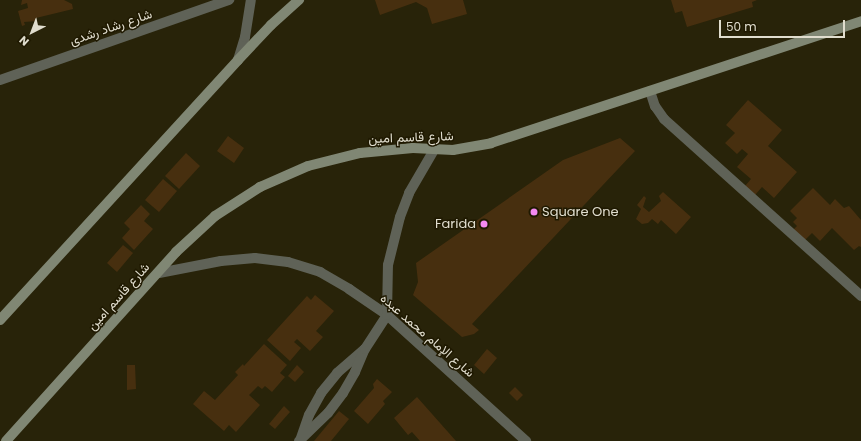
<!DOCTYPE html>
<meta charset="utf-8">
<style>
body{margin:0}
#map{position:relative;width:861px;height:441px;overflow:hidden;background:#282309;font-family:Poppins,Vazirmatn,sans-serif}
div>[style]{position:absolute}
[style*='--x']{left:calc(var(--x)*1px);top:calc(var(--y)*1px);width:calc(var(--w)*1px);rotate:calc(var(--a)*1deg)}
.building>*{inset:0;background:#472f0f}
.street>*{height:10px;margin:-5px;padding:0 5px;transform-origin:5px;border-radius:5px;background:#5f6257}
.secondary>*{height:10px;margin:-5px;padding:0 5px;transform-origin:5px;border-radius:5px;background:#808774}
.dots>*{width:11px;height:11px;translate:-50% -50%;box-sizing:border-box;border:2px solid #1f1901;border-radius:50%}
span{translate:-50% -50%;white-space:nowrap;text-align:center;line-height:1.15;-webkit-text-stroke:3px #1f1901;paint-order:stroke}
.street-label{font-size:13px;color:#e0ddce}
.poi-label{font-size:13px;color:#e0ddce}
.left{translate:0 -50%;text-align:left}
.right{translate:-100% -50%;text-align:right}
.north{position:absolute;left:12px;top:12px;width:40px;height:40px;-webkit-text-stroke:3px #1f1901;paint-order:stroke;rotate:222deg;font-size:11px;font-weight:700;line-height:16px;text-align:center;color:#e0ddce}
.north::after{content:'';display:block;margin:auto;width:14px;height:18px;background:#e0ddce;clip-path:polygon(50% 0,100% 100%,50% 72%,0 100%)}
.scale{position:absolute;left:719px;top:20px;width:126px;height:18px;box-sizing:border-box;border:2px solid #e0ddce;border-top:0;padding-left:5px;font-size:12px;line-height:14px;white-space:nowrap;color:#e0ddce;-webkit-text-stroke:3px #1f1901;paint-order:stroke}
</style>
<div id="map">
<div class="building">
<i style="clip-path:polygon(22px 0,64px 0,72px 4px,73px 9px,36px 18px,37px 21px,24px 22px,25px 25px,22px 26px,18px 11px,28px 8px,27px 3px,21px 5px)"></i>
<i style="clip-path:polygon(375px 0,463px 0,467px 14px,432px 24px,427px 8px,416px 2px,380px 15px)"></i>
<i style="clip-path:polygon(671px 0,757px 0,752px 2px,753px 7px,687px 27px,682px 11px,675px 13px)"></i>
<i style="clip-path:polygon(748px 100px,782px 130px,768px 146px,797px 172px,774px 198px,762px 187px,755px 195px,745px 186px,751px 179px,737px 167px,748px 154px,742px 149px,737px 154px,725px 143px,735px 133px,726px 125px)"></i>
<i style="clip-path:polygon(228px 136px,244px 148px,234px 163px,217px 151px)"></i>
<i style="clip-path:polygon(620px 138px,635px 151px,472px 324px,479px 330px,474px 334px,462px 337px,413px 295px,418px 282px,416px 263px,563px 160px)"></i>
<i style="clip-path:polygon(186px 153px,200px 166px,179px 189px,165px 176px)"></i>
<i style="clip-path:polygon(163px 179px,177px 191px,159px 212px,145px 200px)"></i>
<i style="clip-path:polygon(813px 188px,830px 205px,835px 199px,844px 208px,849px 206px,861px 220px,861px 247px,859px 246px,854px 250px,832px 228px,820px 241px,812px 233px,804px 241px,793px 230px,797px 226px,793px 222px,797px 218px,790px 211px)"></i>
<i style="clip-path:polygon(663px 192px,691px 217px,676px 234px,661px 220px,658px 224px,652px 219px,648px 223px,642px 224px,636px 219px,641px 209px,637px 205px,644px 196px,646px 198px,643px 207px,649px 212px,661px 201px,659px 196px)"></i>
<i style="clip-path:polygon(141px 205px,150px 214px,144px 221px,153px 229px,134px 250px,122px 238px,130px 229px,124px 223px)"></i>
<i style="clip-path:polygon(123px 245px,133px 253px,117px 272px,107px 263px)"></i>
<i style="clip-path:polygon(315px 295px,334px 311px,316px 331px,323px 337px,310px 351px,297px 339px,294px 342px,301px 348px,290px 361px,267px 340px,307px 296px,311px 300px)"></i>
<i style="clip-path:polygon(264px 344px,287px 365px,280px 373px,285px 377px,272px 392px,265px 386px,262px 389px,258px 386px,249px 395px,260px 405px,236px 432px,229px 425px,224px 431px,193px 404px,204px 391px,215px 400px,238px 375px,235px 372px,243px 364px,244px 366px)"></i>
<i style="clip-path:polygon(487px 349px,497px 358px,484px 374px,474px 365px)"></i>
<i style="clip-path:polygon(127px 365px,135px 365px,136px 389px,127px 390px)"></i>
<i style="clip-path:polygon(297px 365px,304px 372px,295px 382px,288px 376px)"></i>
<i style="clip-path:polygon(377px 379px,392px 392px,383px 401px,385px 404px,368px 424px,354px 411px,374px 388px,373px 384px)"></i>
<i style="clip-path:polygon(515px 387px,523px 395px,517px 401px,509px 393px)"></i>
<i style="clip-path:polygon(417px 397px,456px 441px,420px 441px,412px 432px,408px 435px,394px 418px)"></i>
<i style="clip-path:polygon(284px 406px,290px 412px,275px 429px,269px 424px)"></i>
<i style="clip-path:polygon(339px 411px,349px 419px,331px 441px,314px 441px)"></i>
</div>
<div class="street">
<i style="--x:238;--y:60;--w:24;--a:-73"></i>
<i style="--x:245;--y:37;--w:37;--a:-81"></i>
<i style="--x:0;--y:80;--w:243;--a:-19.3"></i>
<i style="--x:650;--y:91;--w:16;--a:72"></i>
<i style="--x:655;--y:106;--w:16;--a:55"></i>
<i style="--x:664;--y:119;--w:265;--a:41.9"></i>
<i style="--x:159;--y:273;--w:63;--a:-11"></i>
<i style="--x:221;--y:261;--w:34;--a:-5"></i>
<i style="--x:255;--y:258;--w:33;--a:7"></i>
<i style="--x:288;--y:262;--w:34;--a:17"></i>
<i style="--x:320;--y:272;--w:34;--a:30"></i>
<i style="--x:349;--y:289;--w:46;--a:34.4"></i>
<i style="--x:387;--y:315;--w:188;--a:42.2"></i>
<i style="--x:301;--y:438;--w:24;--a:-71"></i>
<i style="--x:309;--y:415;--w:25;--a:-61"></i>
<i style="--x:321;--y:393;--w:26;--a:-51"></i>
<i style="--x:337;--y:373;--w:37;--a:-41"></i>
<i style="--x:299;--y:441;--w:40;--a:-44"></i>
<i style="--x:328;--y:413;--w:25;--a:-53"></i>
<i style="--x:343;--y:393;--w:24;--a:-60"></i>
<i style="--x:355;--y:372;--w:25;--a:-67"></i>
<i style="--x:365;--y:349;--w:40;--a:-57.1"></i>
<i style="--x:387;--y:315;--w:50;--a:-88.9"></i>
<i style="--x:388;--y:265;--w:49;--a:-76"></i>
<i style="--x:400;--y:217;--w:26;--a:-69"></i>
<i style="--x:409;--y:193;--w:50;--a:-59.8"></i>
</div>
<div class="secondary">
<i style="--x:0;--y:320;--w:352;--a:-47.5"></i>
<i style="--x:238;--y:60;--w:48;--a:-46.7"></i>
<i style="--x:271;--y:25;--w:38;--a:-42"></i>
<i style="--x:6;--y:441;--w:254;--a:-48"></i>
<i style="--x:176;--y:252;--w:53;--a:-42.7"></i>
<i style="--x:215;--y:216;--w:54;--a:-32.8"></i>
<i style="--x:260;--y:187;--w:52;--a:-23.6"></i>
<i style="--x:308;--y:166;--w:54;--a:-14"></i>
<i style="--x:360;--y:153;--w:53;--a:-5.4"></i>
<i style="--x:413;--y:148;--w:40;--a:2.9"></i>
<i style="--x:453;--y:150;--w:39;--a:-10"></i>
<i style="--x:491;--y:143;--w:390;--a:-18.2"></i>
</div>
<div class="dots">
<i style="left:534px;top:212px;background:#f489f1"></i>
<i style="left:484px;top:224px;background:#f489f1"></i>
</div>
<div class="street-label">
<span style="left:111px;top:28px;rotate:-19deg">شارع رشاد رشدى</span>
<span style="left:411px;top:138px;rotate:-2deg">شارع قاسم امين</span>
<span style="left:119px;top:297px;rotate:-48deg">شارع قاسم امين</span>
<span style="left:427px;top:336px;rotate:41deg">شارع الإمام محمد عبده</span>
</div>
<div class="poi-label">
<span class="left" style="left:542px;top:212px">Square One</span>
<span class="right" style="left:476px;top:224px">Farida</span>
</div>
<div class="north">N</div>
<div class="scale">50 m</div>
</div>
